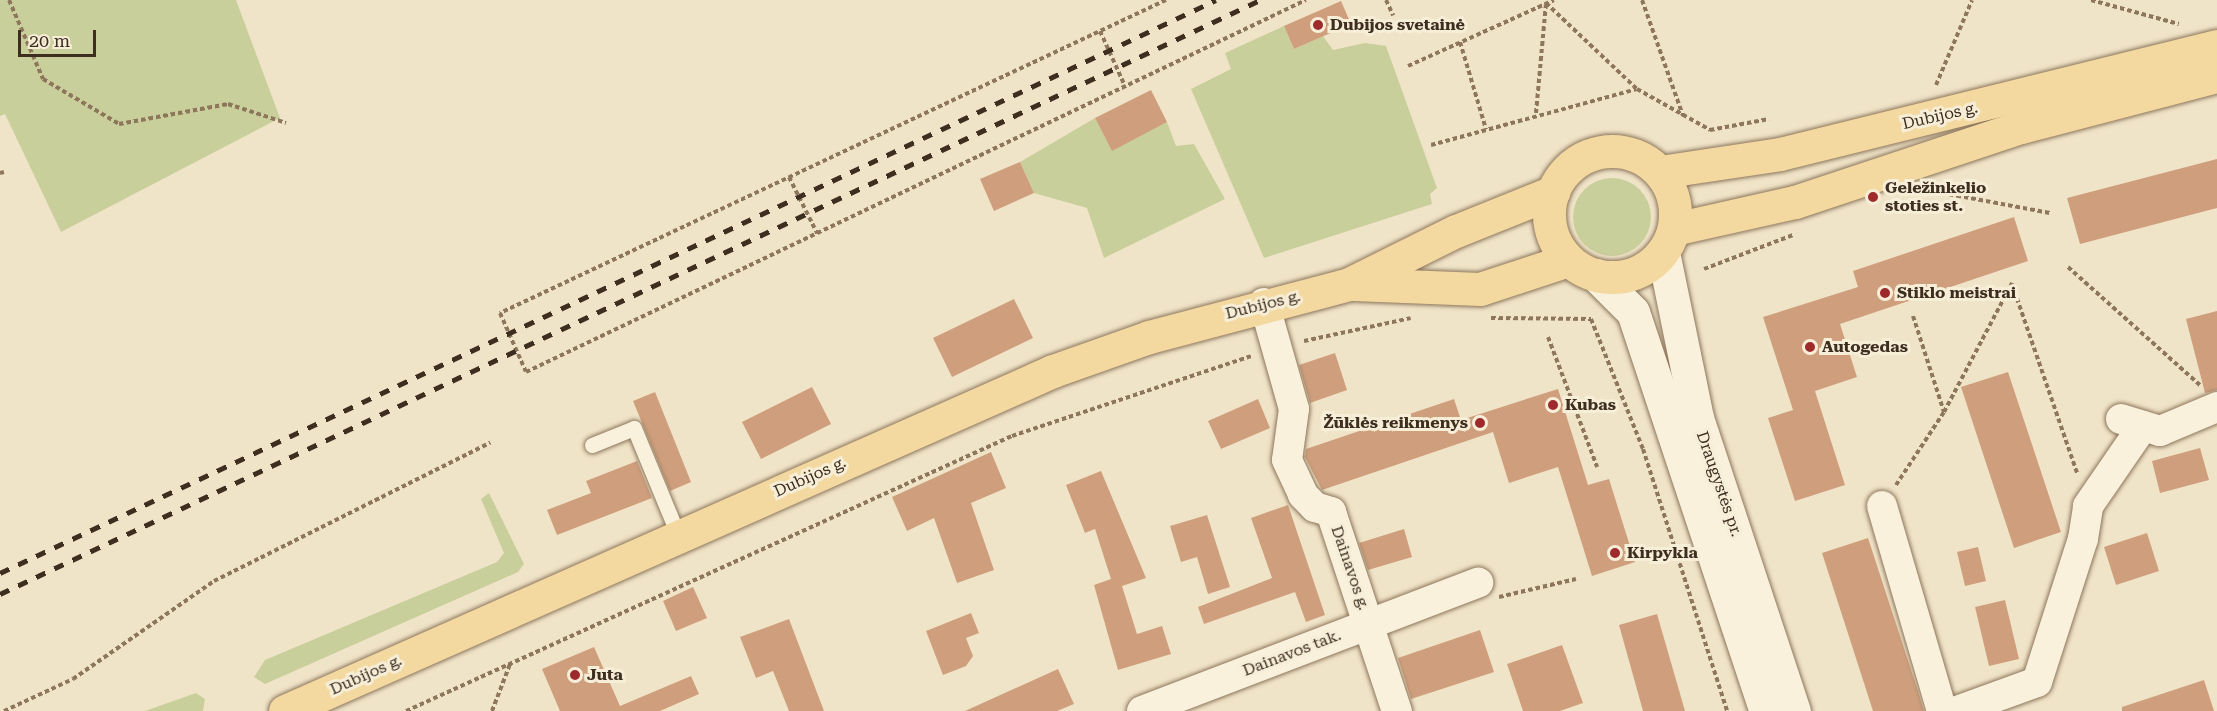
<!DOCTYPE html>
<meta charset="utf-8">
<style>
body{margin:0}
#map{position:relative;width:2217px;height:711px;overflow:hidden;background:#f0e4c8;font-family:"Roboto Serif",serif}
div>[style]{position:absolute}
[style*='--x']{left:calc(var(--x)*1px);top:calc(var(--y)*1px);width:calc(var(--w)*1px);rotate:calc(var(--a)*1deg)}
.green>*{inset:0;background:#c9cf9b}
.round{border-radius:50%}
.building>*{inset:0;background:#cf9f7d}
.path>*{height:4px;margin-top:-2px;transform-origin:0;background:repeating-linear-gradient(90deg,#8d765c 0 4.5px,transparent 0 7.5px)}
.roads{filter:drop-shadow(0 0 2px #8d765c) drop-shadow(0 0 2px #8d765c)}
.service>*{height:15px;margin:-7.5px;padding:0 7.5px;transform-origin:7.5px;border-radius:7.5px;background:#faf1dc}
.minor>*{height:30px;margin:-15px;padding:0 15px;transform-origin:15px;border-radius:15px;background:#faf1dc}
.secondary>*{height:33px;margin:-16.5px;padding:0 16.5px;transform-origin:16.5px;border-radius:16.5px;background:#faf1dc}
.primary>*{height:33px;margin:-16.5px;padding:0 16.5px;transform-origin:16.5px;border-radius:16.5px;background:#f3d9a0}
.primary>.ring{margin:-16.5px;padding:0;box-sizing:content-box;background:none;border:33px solid #f3d9a0;border-radius:50%}
.rail>*{height:4.5px;margin-top:-2.25px;transform-origin:0;background:repeating-linear-gradient(90deg,#3d2e20 0 10px,transparent 0 20px)}
.dots>*{width:16px;height:16px;translate:-50% -50%;box-sizing:border-box;border:3px solid #f7eed8;border-radius:50%}
span{translate:-50% -50%;white-space:nowrap;text-align:center;line-height:1.15;-webkit-text-stroke:6px #f7eed8;paint-order:stroke}
.poi-label{font-size:16px;color:#3d2e20;font-weight:700}
.left{translate:0 -50%;text-align:left}
.right{translate:-100% -50%;text-align:right}
.street-label{font-size:16px;color:#3d2e20}
.scale{position:absolute;left:18px;top:30px;width:78px;height:27px;box-sizing:border-box;border:3px solid #3d2e20;border-top:0;padding-left:8px;font-size:18px;line-height:21px;white-space:nowrap;color:#3d2e20;-webkit-text-stroke:4px #f7eed8;paint-order:stroke}
</style>
<div id="map">
<div class="green">
<i style="clip-path:polygon(0 0,236px 0,280px 118px,61px 232px,5px 114px,0 116px)"></i>
<i style="clip-path:polygon(1284px 26px,1294px 49px,1323px 36px,1333px 50px,1365px 43px,1386px 46px,1437px 188px,1430px 194px,1432px 204px,1264px 258px,1191px 89px,1231px 69px,1225px 53px)"></i>
<i style="clip-path:polygon(1095px 118px,1112px 150px,1167px 122px,1176px 146px,1194px 144px,1225px 199px,1104px 258px,1087px 208px,1034px 193px,1020px 162px)"></i>
<i class="round" style="left:1573px;top:178px;width:78px;height:78px"></i>
<i style="clip-path:polygon(489px 493px,524px 564px,518px 572px,265px 684px,254px 677px,265px 660px,497px 562px,504px 553px,481px 499px)"></i>
<i style="clip-path:polygon(196px 693px,205px 699px,203px 711px,145px 711px)"></i>
</div>
<div class="building">
<i style="clip-path:polygon(1341px 1px,1351px 24px,1294px 49px,1284px 26px)"></i>
<i style="clip-path:polygon(1151px 90px,1167px 122px,1112px 151px,1095px 118px)"></i>
<i style="clip-path:polygon(2217px 159px,2217px 208px,2080px 244px,2067px 198px)"></i>
<i style="clip-path:polygon(1020px 162px,1034px 193px,994px 211px,980px 179px)"></i>
<i style="clip-path:polygon(2014px 217px,2028px 261px,1840px 324px,1857px 377px,1815px 391px,1845px 485px,1795px 501px,1768px 418px,1793px 410px,1763px 317px,1858px 287px,1853px 271px)"></i>
<i style="clip-path:polygon(1014px 299px,1033px 338px,952px 377px,933px 338px)"></i>
<i style="clip-path:polygon(2217px 311px,2217px 390px,2205px 393px,2186px 319px)"></i>
<i style="clip-path:polygon(1335px 353px,1347px 390px,1310px 403px,1299px 365px)"></i>
<i style="clip-path:polygon(2008px 372px,2061px 532px,2014px 548px,1961px 387px)"></i>
<i style="clip-path:polygon(812px 387px,831px 424px,761px 459px,742px 422px)"></i>
<i style="clip-path:polygon(1558px 389px,1588px 485px,1609px 479px,1635px 562px,1592px 576px,1558px 467px,1509px 483px,1493px 432px,1322px 490px,1305px 457px,1306px 449px,1454px 399px,1461px 420px)"></i>
<i style="clip-path:polygon(655px 392px,691px 482px,670px 491px,633px 401px)"></i>
<i style="clip-path:polygon(1258px 399px,1270px 428px,1221px 449px,1208px 421px)"></i>
<i style="clip-path:polygon(2200px 448px,2209px 480px,2160px 493px,2152px 461px)"></i>
<i style="clip-path:polygon(991px 452px,1006px 488px,971px 503px,994px 570px,957px 583px,934px 518px,907px 531px,892px 497px)"></i>
<i style="clip-path:polygon(637px 461px,652px 498px,557px 535px,547px 510px,591px 493px,586px 481px)"></i>
<i style="clip-path:polygon(1101px 471px,1146px 578px,1122px 586px,1137px 634px,1162px 626px,1171px 654px,1118px 670px,1094px 585px,1111px 579px,1095px 529px,1085px 533px,1066px 485px)"></i>
<i style="clip-path:polygon(1288px 505px,1325px 615px,1306px 622px,1295px 592px,1204px 624px,1198px 607px,1272px 578px,1251px 518px)"></i>
<i style="clip-path:polygon(1207px 515px,1230px 587px,1208px 594px,1197px 557px,1181px 562px,1170px 526px)"></i>
<i style="clip-path:polygon(1404px 529px,1412px 557px,1368px 570px,1359px 543px)"></i>
<i style="clip-path:polygon(2147px 533px,2159px 571px,2116px 585px,2104px 547px)"></i>
<i style="clip-path:polygon(1868px 538px,1918px 691px,1924px 711px,1873px 711px,1822px 553px)"></i>
<i style="clip-path:polygon(1978px 547px,1986px 581px,1965px 586px,1957px 552px)"></i>
<i style="clip-path:polygon(693px 587px,707px 618px,676px 631px,663px 601px)"></i>
<i style="clip-path:polygon(2005px 600px,2019px 659px,1989px 666px,1975px 607px)"></i>
<i style="clip-path:polygon(971px 613px,979px 633px,966px 638px,973px 656px,966px 666px,943px 675px,926px 631px)"></i>
<i style="clip-path:polygon(1657px 614px,1685px 711px,1643px 711px,1619px 625px)"></i>
<i style="clip-path:polygon(789px 619px,824px 711px,789px 711px,773px 671px,756px 678px,740px 637px)"></i>
<i style="clip-path:polygon(1480px 630px,1494px 672px,1411px 699px,1398px 658px)"></i>
<i style="clip-path:polygon(1562px 645px,1583px 703px,1560px 711px,1523px 711px,1507px 664px)"></i>
<i style="clip-path:polygon(594px 647px,620px 706px,691px 676px,699px 694px,660px 711px,560px 711px,542px 669px)"></i>
<i style="clip-path:polygon(1058px 669px,1074px 704px,1057px 711px,965px 711px)"></i>
<i style="clip-path:polygon(2204px 680px,2214px 711px,2122px 711px,2122px 707px)"></i>
</div>
<div class="path">
<i style="--x:9;--y:0;--w:86;--a:66.7"></i>
<i style="--x:43;--y:79;--w:88;--a:30.6"></i>
<i style="--x:119;--y:124;--w:111;--a:-10.4"></i>
<i style="--x:228;--y:104;--w:61;--a:18.1"></i>
<i style="--x:1166;--y:0;--w:736;--a:154.83"></i>
<i style="--x:500;--y:313;--w:64;--a:66.2"></i>
<i style="--x:526;--y:372;--w:864;--a:-25.5"></i>
<i style="--x:1386;--y:0;--w:17;--a:65"></i>
<i style="--x:1642;--y:0;--w:123;--a:70.5"></i>
<i style="--x:2091;--y:0;--w:91;--a:15.3"></i>
<i style="--x:1546;--y:3;--w:125;--a:43.4"></i>
<i style="--x:1100;--y:31;--w:60;--a:65.6"></i>
<i style="--x:1460;--y:42;--w:91;--a:73.4"></i>
<i style="--x:1408;--y:66;--w:160;--a:-24.3"></i>
<i style="--x:1936;--y:85;--w:92;--a:-67"></i>
<i style="--x:1536;--y:113;--w:109;--a:-84.8"></i>
<i style="--x:1431;--y:145;--w:213;--a:-15.2"></i>
<i style="--x:1637;--y:89;--w:84;--a:29.3"></i>
<i style="--x:1710;--y:130;--w:60;--a:-10.6"></i>
<i style="--x:0;--y:173;--w:4;--a:-14"></i>
<i style="--x:789;--y:177;--w:63;--a:63.4"></i>
<i style="--x:1927;--y:190;--w:125;--a:10.6"></i>
<i style="--x:2068;--y:267;--w:178;--a:41.8"></i>
<i style="--x:1704;--y:269;--w:95;--a:-20.9"></i>
<i style="--x:2012;--y:284;--w:200;--a:71"></i>
<i style="--x:1913;--y:316;--w:101;--a:72.1"></i>
<i style="--x:1491;--y:318;--w:100;--a:0.6"></i>
<i style="--x:1591;--y:319;--w:140;--a:68.2"></i>
<i style="--x:1643;--y:449;--w:275;--a:72.2"></i>
<i style="--x:1548;--y:337;--w:139;--a:69.3"></i>
<i style="--x:1304;--y:341;--w:109;--a:-12.1"></i>
<i style="--x:1896;--y:485;--w:87;--a:-56.7"></i>
<i style="--x:1944;--y:412;--w:146;--a:-62.2"></i>
<i style="--x:1499;--y:597;--w:79;--a:-13.2"></i>
<i style="--x:4;--y:711;--w:76;--a:-24.9"></i>
<i style="--x:73;--y:679;--w:172;--a:-34.8"></i>
<i style="--x:214;--y:581;--w:309;--a:-26.6"></i>
<i style="--x:406;--y:711;--w:665;--a:-24.41"></i>
<i style="--x:1012;--y:436;--w:252;--a:-18.5"></i>
<i style="--x:492;--y:711;--w:50;--a:-69"></i>
</div>
<div class="roads">
<div class="service">
<i style="--x:592;--y:445;--w:45;--a:-22"></i>
<i style="--x:634;--y:428;--w:116;--a:67.6"></i>
</div>
<div class="minor">
<i style="--x:1264;--y:303;--w:110;--a:74.2"></i>
<i style="--x:1294;--y:409;--w:51;--a:97.8"></i>
<i style="--x:1287;--y:460;--w:38;--a:65"></i>
<i style="--x:1303;--y:495;--w:17;--a:45"></i>
<i style="--x:1315;--y:507;--w:17;--a:17"></i>
<i style="--x:1331;--y:512;--w:210;--a:71.7"></i>
<i style="--x:2121;--y:419;--w:41;--a:17.1"></i>
<i style="--x:2160;--y:431;--w:62;--a:-22.8"></i>
<i style="--x:1882;--y:506;--w:214;--a:73.7"></i>
<i style="--x:1142;--y:711;--w:360;--a:-20.9"></i>
<i style="--x:1957;--y:711;--w:85;--a:-19.9"></i>
<i style="--x:2037;--y:682;--w:150;--a:-72.2"></i>
<i style="--x:2083;--y:539;--w:33;--a:-81"></i>
<i style="--x:2088;--y:506;--w:97;--a:-55.5"></i>
</div>
<div class="secondary">
<i style="--x:1663;--y:252;--w:169;--a:78.4"></i>
<i style="--x:1697;--y:418;--w:309;--a:71.7"></i>
<i style="--x:1596;--y:275;--w:52;--a:45"></i>
<i style="--x:1633;--y:312;--w:421;--a:71.6"></i>
</div>
<div class="primary">
<i class="ring" style="left:1549px;top:151px;width:93px;height:93px"></i>
<i style="--x:1660;--y:172;--w:121;--a:-8.5"></i>
<i style="--x:1780;--y:154;--w:450;--a:-13.9"></i>
<i style="--x:1674;--y:229;--w:124;--a:-12.6"></i>
<i style="--x:1795;--y:202;--w:238;--a:-18.4"></i>
<i style="--x:2021;--y:127;--w:203;--a:-14.6"></i>
<i style="--x:1354;--y:284;--w:126;--a:2.3"></i>
<i style="--x:1480;--y:289;--w:93;--a:-18.2"></i>
<i style="--x:285;--y:711;--w:840;--a:-23.88"></i>
<i style="--x:1053;--y:371;--w:102;--a:-19.5"></i>
<i style="--x:1149;--y:337;--w:207;--a:-14.8"></i>
<i style="--x:1349;--y:284;--w:119;--a:-26.4"></i>
<i style="--x:1456;--y:231;--w:105;--a:-21.9"></i>
</div>
</div>
<div class="rail">
<i style="--x:0;--y:573;--w:1344;--a:-25.23"></i>
<i style="--x:0;--y:594;--w:1393;--a:-25.24"></i>
</div>
<div class="dots">
<i style="left:1318px;top:25px;background:#9e2a2b"></i>
<i style="left:1873px;top:197px;background:#9e2a2b"></i>
<i style="left:1885px;top:293px;background:#9e2a2b"></i>
<i style="left:1810px;top:347px;background:#9e2a2b"></i>
<i style="left:1553px;top:405px;background:#9e2a2b"></i>
<i style="left:1480px;top:423px;background:#9e2a2b"></i>
<i style="left:1615px;top:553px;background:#9e2a2b"></i>
<i style="left:575px;top:675px;background:#9e2a2b"></i>
</div>
<div class="poi-label">
<span class="left" style="left:1330px;top:25px">Dubijos svetainė</span>
<span class="left" style="left:1885px;top:197px">Geležinkelio<br>stoties st.</span>
<span class="left" style="left:1897px;top:293px">Stiklo meistrai</span>
<span class="left" style="left:1822px;top:347px">Autogedas</span>
<span class="left" style="left:1565px;top:405px">Kubas</span>
<span class="right" style="left:1468px;top:423px">Žūklės reikmenys</span>
<span class="left" style="left:1627px;top:553px">Kirpykla</span>
<span class="left" style="left:587px;top:675px">Juta</span>
</div>
<div class="street-label">
<span style="left:1940px;top:116px;rotate:-13deg">Dubijos g.</span>
<span style="left:1263px;top:305px;rotate:-14deg">Dubijos g.</span>
<span style="left:810px;top:477px;rotate:-24deg">Dubijos g.</span>
<span style="left:1719px;top:484px;rotate:71deg">Draugystės pr.</span>
<span style="left:1350px;top:568px;rotate:71deg">Dainavos g.</span>
<span style="left:1292px;top:653px;rotate:-21deg">Dainavos tak.</span>
<span style="left:366px;top:675px;rotate:-24deg">Dubijos g.</span>
</div>
<div class="scale">20 m</div>
</div>
